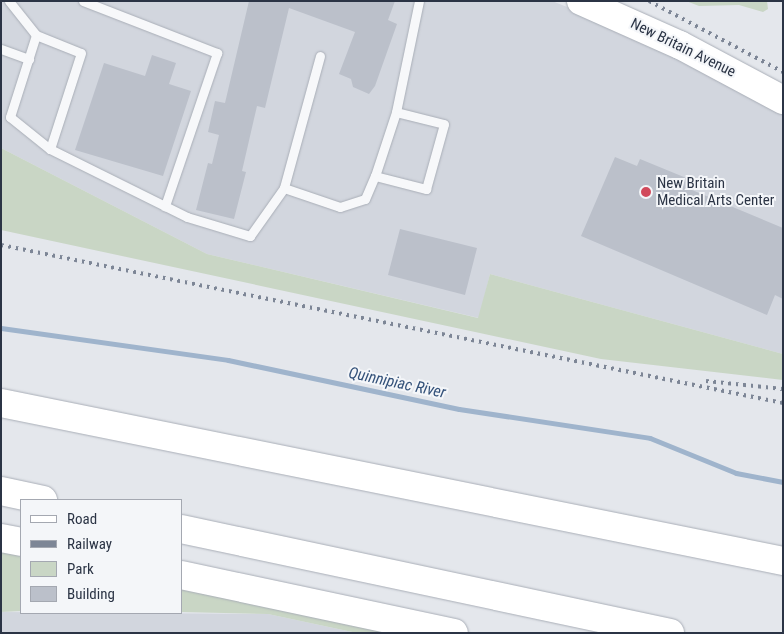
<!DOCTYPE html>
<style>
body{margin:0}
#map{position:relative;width:784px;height:634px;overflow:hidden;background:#e4e7ec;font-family:"Roboto Condensed",sans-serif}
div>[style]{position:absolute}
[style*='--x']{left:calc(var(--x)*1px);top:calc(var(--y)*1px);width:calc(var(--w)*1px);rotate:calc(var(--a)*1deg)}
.built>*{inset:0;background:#d2d6de}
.green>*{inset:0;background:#c9d6c5}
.stream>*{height:5px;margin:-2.5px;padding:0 2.5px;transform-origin:2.5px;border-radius:2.5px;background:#9fb4cc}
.building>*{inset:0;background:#bbc0ca}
.roads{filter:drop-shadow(0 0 1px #a9aeb7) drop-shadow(0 0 1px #a9aeb7)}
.service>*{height:9px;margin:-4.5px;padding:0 4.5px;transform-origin:4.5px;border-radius:4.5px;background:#f7f8fa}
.primary>*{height:28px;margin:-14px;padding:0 14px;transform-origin:14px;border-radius:14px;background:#fff}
.motorway>*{height:28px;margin:-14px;padding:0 14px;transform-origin:14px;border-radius:14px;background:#fff}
.rail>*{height:4px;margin-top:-2px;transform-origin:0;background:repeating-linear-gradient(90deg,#7d8696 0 2.5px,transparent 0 7.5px)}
.dots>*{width:14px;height:14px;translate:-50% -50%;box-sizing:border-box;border:2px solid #f4f6f9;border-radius:50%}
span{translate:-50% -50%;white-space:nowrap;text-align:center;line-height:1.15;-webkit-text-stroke:4px #f4f6f9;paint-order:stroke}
.street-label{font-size:15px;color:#2b3445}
.poi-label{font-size:15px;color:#2b3445}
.left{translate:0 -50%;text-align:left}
.water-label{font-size:16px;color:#34527a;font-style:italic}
.frame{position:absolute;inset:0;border:2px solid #2b3445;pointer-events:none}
.legend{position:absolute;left:20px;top:499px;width:162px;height:115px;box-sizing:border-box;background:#f4f6f9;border:1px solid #a4a8b1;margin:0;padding:6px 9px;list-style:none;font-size:15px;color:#2b3445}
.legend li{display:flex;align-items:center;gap:10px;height:25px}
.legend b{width:25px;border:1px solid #a4a8b1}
</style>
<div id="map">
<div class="built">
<i style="clip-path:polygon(1px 1px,552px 1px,592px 17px,783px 110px,783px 354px,490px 274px,479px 318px,207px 254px,1px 148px)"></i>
<i style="clip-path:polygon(1px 612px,268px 614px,357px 633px,1px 633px)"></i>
</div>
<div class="green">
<i style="clip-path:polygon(686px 1px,767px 1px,768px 9px,763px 12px,739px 5px,699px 6px)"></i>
<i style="clip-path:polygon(1px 148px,207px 254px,478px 318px,490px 274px,783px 354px,783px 380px,601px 359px,1px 230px)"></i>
<i style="clip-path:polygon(1px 552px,21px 556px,21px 611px,1px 612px)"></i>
<i style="clip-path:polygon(181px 588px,395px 633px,357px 633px,268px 614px,181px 612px)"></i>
</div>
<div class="stream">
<i style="--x:1;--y:328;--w:229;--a:8"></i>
<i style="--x:228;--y:360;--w:236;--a:12"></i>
<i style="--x:459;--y:409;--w:193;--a:8.6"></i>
<i style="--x:650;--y:438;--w:93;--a:22.1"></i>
<i style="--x:736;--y:473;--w:48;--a:10.8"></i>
</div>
<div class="building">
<i style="clip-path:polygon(249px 1px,395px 1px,388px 20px,397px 24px,375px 86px,369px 94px,353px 87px,351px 79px,339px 74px,355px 32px,289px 8px,265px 108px,257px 106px,242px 171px,246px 172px,234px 219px,196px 210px,208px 163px,212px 164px,219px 135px,208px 132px,215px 101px,225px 103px)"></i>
<i style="clip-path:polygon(152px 55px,176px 63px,169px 84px,191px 91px,163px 176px,75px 150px,104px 63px,145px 76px)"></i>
<i style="clip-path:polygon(615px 157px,637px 166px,640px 159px,696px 182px,692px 190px,783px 228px,783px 299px,775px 295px,767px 315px,581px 236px)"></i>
<i style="clip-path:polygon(400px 229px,477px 248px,465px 295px,388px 275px)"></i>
</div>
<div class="roads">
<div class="service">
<i style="--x:9;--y:1;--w:43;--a:51.5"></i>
<i style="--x:36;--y:35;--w:86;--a:107.6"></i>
<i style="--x:10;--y:117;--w:51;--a:38.7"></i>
<i style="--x:50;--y:149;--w:153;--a:26.4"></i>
<i style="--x:187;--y:217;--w:66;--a:16.8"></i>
<i style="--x:250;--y:236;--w:59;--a:-54.7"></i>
<i style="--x:83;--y:1;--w:144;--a:21.2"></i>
<i style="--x:217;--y:53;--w:162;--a:108.8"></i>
<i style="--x:36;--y:35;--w:48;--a:21.8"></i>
<i style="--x:81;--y:53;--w:101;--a:107.9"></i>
<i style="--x:1;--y:49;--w:30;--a:20"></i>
<i style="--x:320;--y:56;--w:137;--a:105.3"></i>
<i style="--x:284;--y:188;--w:59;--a:18.7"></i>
<i style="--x:340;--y:207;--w:26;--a:-18"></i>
<i style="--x:365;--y:199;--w:25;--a:-67"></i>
<i style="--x:375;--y:176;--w:67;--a:-71.8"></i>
<i style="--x:396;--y:112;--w:113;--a:-78.3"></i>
<i style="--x:375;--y:176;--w:53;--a:14.3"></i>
<i style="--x:426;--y:189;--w:67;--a:-74.5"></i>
<i style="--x:444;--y:124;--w:49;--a:-166"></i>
</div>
<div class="primary">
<i style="--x:581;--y:1;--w:108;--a:24"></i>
<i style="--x:680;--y:45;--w:117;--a:28.1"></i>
</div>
<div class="motorway">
<i style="--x:1;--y:403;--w:798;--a:11.42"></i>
<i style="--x:1;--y:491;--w:43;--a:12.1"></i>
<i style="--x:181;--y:529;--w:500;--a:12"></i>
<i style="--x:1;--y:538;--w:20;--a:11"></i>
<i style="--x:181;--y:575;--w:279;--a:12"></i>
</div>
</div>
<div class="rail">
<i style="--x:649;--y:1;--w:152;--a:27.9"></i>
<i style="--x:1;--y:245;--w:798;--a:11.42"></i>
<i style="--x:706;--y:381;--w:77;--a:5.9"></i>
</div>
<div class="dots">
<i style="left:646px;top:192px;background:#d1495b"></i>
</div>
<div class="street-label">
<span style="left:683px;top:48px;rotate:26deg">New Britain Avenue</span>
</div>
<div class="poi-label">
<span class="left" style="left:657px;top:192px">New Britain<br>Medical Arts Center</span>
</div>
<div class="water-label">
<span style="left:397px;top:383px;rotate:12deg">Quinnipiac River</span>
</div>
<div class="frame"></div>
<ul class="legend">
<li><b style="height:6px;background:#fff"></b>Road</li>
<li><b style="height:6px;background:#7d8696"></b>Railway</li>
<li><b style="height:14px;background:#c9d6c5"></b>Park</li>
<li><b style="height:14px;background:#bbc0ca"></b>Building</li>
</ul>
</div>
